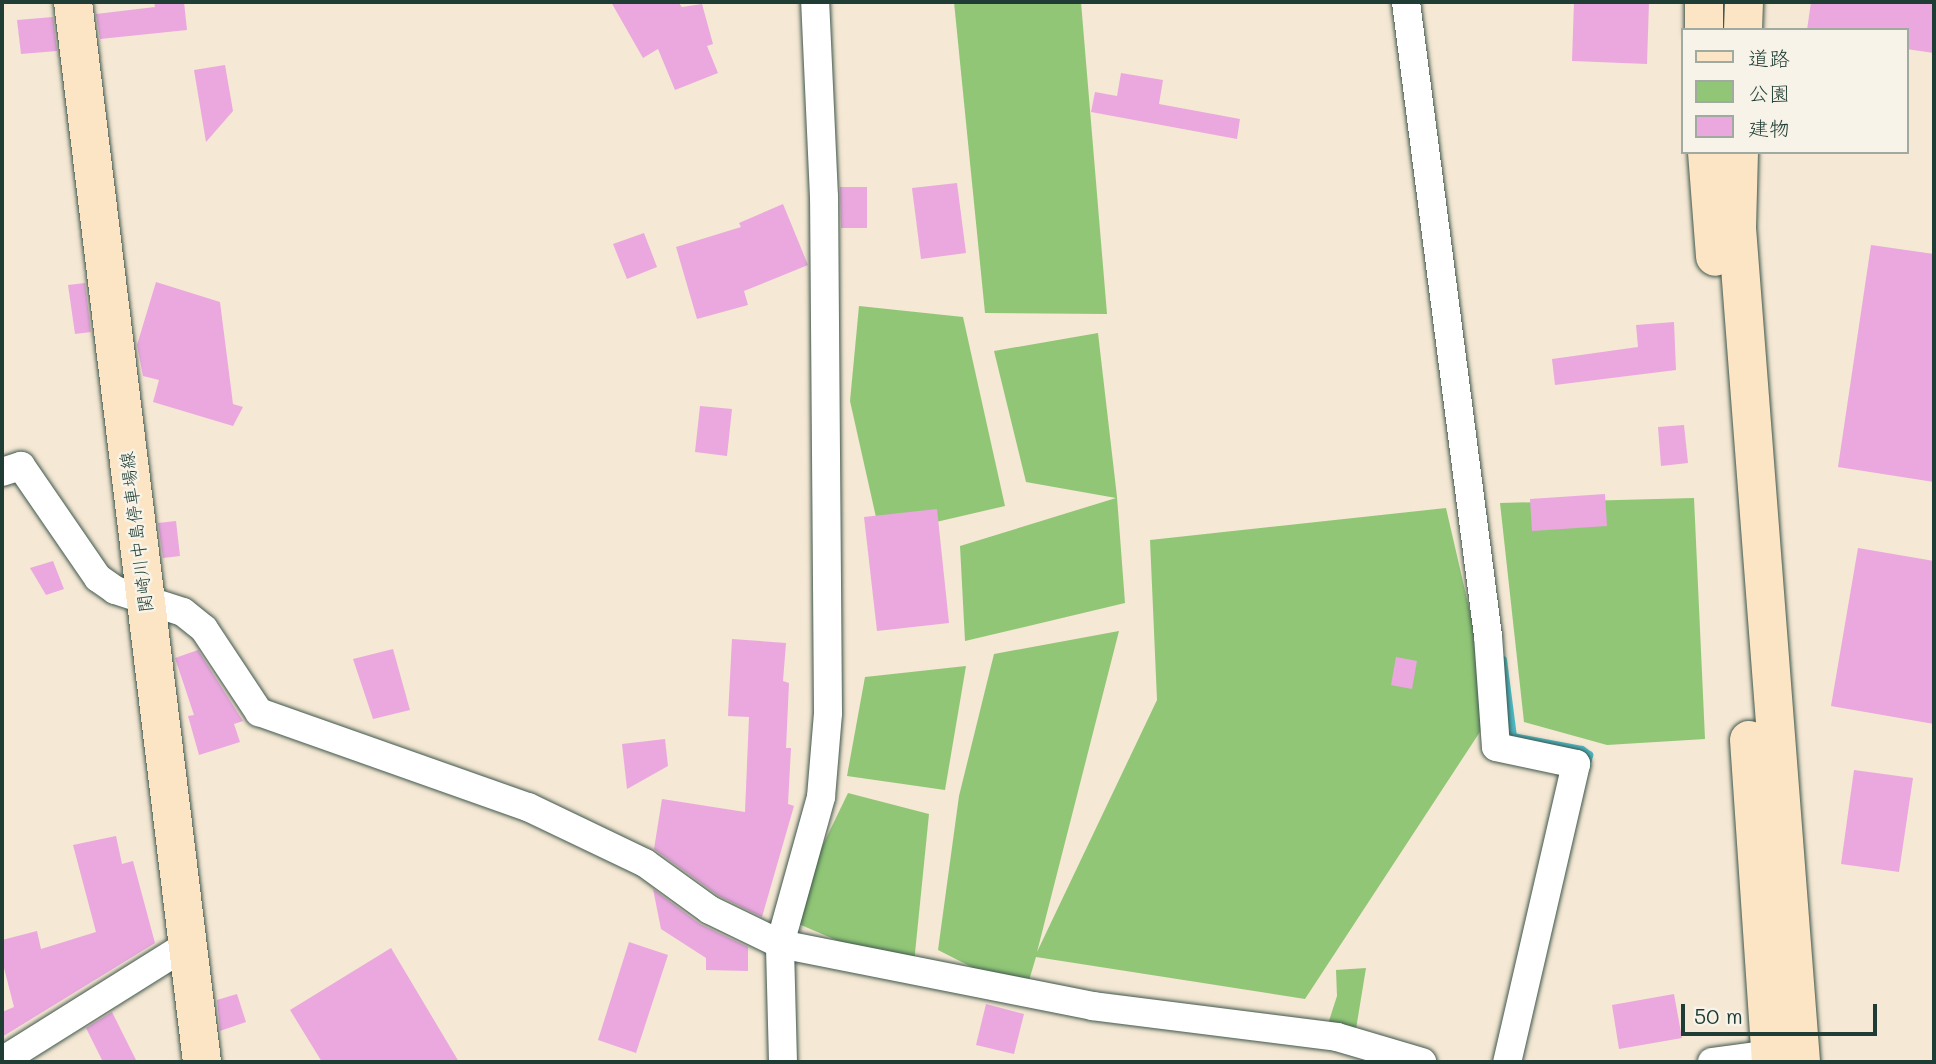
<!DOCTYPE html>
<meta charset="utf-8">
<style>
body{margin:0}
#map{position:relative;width:1936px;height:1064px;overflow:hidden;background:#f5e8d4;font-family:Mali,"Klee One",sans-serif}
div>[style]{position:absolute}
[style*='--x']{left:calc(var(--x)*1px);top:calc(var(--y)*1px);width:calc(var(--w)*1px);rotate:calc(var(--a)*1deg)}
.green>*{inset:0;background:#91c677}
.stream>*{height:8px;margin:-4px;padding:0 4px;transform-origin:4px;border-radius:4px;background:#4bb9c5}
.building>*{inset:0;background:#eaa8df}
.roads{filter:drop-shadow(0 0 2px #3f574c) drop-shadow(0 0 2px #3f574c)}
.street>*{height:28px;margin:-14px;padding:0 14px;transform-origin:14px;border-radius:14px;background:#fff}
.secondary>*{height:38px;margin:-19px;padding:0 19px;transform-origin:19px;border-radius:19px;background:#fce5c4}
span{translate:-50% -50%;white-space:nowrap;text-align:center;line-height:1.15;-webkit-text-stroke:5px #f7f3e8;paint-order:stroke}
.street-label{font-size:18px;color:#1f3d34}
.frame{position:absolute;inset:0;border:4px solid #1f3d34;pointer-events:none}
.legend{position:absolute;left:1681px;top:28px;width:228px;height:126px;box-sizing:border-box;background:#f7f3e8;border:2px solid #a1aaa0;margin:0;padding:9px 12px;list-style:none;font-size:21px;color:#1f3d34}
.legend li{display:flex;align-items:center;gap:14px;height:35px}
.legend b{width:35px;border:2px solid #a1aaa0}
.scale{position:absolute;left:1681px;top:1004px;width:196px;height:32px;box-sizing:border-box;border:4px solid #1f3d34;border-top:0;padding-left:9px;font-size:21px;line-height:24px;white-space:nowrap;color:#1f3d34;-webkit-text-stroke:5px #f7f3e8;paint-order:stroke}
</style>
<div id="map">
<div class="green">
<i style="clip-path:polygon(954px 2px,1081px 2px,1107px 314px,985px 313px)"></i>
<i style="clip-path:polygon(859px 306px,963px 317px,1005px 506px,880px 535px,850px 401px)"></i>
<i style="clip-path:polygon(1098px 333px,1117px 497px,1125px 603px,965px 641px,960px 546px,1116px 498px,1026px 482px,994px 351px)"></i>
<i style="clip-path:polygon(1694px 498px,1705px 739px,1607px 745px,1524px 722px,1500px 503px)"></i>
<i style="clip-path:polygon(1446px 508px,1493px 712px,1305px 999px,1036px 957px,1025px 994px,938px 950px,959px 796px,994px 654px,1119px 631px,1037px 952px,1157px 700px,1150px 540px)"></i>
<i style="clip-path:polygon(966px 666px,945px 790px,847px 776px,865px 677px)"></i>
<i style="clip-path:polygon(848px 793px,929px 814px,913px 973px,787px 919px)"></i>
<i style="clip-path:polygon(1366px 968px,1356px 1029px,1328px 1024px,1337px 996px,1336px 970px)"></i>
</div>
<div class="stream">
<i style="--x:1503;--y:660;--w:78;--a:82.6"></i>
<i style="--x:1513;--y:737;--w:70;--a:10.7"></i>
<i style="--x:1582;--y:750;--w:9;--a:36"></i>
<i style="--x:1589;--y:755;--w:13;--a:103"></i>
</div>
<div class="building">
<i style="clip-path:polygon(154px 2px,184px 2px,187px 30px,100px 39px,96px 14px,155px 7px)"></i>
<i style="clip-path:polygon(611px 2px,678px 2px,682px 7px,702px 4px,713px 44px,707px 46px,718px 73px,675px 90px,658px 49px,643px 58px)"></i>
<i style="clip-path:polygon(1574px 2px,1649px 2px,1647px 64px,1572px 61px)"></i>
<i style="clip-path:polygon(1811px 2px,1934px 2px,1934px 53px,1906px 49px,1906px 30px,1807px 30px)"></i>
<i style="clip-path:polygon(53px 17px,57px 51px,21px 54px,17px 20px)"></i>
<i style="clip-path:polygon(225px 65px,233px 111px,206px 142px,194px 70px)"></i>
<i style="clip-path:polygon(1121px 73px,1163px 80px,1159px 104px,1240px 119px,1237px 139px,1091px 112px,1095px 92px,1117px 96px)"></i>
<i style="clip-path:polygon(957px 183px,966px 253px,921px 259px,912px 188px)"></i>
<i style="clip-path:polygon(840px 187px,867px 187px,867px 228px,841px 228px)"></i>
<i style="clip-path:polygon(783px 204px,808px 265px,744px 291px,748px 305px,697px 319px,676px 247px,741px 227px,739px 223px)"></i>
<i style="clip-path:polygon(644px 233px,657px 267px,627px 279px,613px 244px)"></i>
<i style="clip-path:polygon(1871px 245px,1934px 254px,1934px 482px,1838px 467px)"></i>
<i style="clip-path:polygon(156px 282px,220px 302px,233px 404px,243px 407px,233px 426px,153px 402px,159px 380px,143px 376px,137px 345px)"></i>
<i style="clip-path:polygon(85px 283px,91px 332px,75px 334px,68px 285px)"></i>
<i style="clip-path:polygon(1674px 322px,1676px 370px,1555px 385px,1552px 359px,1638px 347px,1636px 325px)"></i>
<i style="clip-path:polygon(700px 406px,732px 409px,727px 456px,695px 452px)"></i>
<i style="clip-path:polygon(1684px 425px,1688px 463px,1661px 466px,1658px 427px)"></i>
<i style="clip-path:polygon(1605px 494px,1607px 526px,1532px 531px,1530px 499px)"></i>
<i style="clip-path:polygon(937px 509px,949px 623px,877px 631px,864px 517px)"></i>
<i style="clip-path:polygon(176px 521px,180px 556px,163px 558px,158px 523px)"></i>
<i style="clip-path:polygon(1858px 548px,1934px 561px,1934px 724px,1831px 706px)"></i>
<i style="clip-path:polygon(53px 561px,64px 589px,46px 595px,30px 568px)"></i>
<i style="clip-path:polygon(732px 639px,786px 643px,783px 681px,789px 683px,786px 748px,791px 748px,788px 804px,794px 806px,762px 917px,719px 896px,654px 849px,662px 799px,745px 812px,749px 717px,728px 716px)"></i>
<i style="clip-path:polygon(393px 649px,410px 710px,373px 719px,353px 659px)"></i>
<i style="clip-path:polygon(198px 650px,243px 721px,234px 724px,240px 742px,199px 755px,188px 716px,194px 715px,175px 658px)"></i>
<i style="clip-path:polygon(1396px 657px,1417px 661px,1412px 689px,1391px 685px)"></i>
<i style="clip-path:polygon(665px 739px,668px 766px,627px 789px,622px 744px)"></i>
<i style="clip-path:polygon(1854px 770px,1913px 778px,1899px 872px,1841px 864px)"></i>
<i style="clip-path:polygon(116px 836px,122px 864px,133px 861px,155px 943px,2px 1037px,2px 1012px,14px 1007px,2px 960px,2px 940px,37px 931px,41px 949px,96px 932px,73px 845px)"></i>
<i style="clip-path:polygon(653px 889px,700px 924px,748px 947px,748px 971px,706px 970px,706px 958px,661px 929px)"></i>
<i style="clip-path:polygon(629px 942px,668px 955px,636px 1053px,598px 1040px)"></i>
<i style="clip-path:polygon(391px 948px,459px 1062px,322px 1062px,290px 1010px)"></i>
<i style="clip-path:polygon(237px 994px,246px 1022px,220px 1031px,217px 1000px)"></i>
<i style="clip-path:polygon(1674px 994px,1682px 1038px,1619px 1049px,1612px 1005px)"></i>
<i style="clip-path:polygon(986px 1004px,1024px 1014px,1014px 1054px,976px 1045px)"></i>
<i style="clip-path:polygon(112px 1012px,137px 1062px,103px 1062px,86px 1028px)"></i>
</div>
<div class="roads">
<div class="street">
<i style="--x:1406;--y:2;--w:639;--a:82.63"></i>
<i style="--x:1488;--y:636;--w:111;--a:85.9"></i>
<i style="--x:1496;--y:747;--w:82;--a:12"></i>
<i style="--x:1576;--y:764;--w:306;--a:103"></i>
<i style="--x:2;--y:472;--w:20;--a:-18"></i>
<i style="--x:21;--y:466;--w:136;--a:55.5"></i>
<i style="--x:98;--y:578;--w:21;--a:35"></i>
<i style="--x:115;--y:590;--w:71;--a:17.9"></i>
<i style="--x:183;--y:612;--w:27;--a:39"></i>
<i style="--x:204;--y:629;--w:100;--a:56.5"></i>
<i style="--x:259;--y:712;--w:285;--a:19.5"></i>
<i style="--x:528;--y:807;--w:130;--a:25.6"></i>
<i style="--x:645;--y:863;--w:80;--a:35.9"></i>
<i style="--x:710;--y:910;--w:78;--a:25.9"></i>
<i style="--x:780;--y:944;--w:318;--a:11.2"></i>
<i style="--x:1092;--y:1006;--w:247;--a:7.2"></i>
<i style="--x:1337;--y:1037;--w:89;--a:16.4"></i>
<i style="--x:2;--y:1061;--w:222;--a:-32.1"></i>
<i style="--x:783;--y:1062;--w:118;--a:-91.5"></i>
<i style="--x:780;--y:944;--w:153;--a:-74.4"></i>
<i style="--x:821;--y:797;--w:84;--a:-85.2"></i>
<i style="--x:828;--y:713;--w:516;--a:-90.44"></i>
<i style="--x:824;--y:197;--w:195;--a:-92.6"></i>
<i style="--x:1712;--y:1062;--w:60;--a:-7.7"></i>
</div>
<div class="secondary">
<i style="--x:73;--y:2;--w:1068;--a:83.06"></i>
<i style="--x:1704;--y:2;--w:28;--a:90"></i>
<i style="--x:1743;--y:30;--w:28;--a:-88"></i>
<i style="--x:1707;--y:152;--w:105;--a:85.6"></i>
<i style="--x:1739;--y:152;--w:76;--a:91.5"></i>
<i style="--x:1737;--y:228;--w:836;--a:85.61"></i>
<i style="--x:1749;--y:740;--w:323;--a:86.1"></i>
</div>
</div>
<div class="street-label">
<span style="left:136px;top:532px;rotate:-97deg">関崎川中島停車場線</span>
</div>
<div class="frame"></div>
<ul class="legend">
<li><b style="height:9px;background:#fce5c4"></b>道路</li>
<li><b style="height:19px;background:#91c677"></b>公園</li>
<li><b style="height:19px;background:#eaa8df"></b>建物</li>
</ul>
<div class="scale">50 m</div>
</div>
